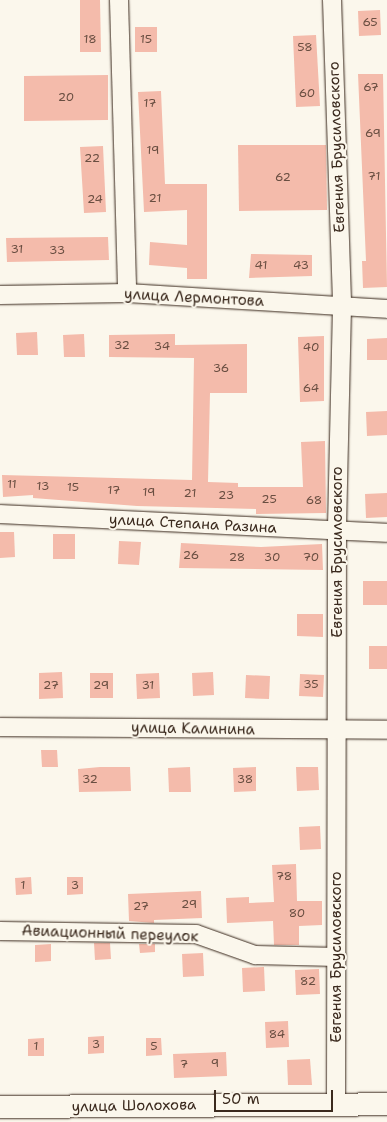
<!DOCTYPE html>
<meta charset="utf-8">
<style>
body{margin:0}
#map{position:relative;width:387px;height:1122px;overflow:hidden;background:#fbf7ec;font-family:"Shantell Sans",sans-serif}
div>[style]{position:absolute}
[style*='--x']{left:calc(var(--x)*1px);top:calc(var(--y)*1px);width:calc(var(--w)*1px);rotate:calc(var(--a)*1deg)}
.building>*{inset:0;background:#f4bbab}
.roads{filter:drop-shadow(0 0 1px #3b2a1e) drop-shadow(0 0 1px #3b2a1e)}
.minor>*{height:18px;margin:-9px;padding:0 9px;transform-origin:9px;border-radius:9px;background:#fbf7ec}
.tertiary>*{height:22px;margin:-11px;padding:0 11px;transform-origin:11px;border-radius:11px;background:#fbf7ec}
span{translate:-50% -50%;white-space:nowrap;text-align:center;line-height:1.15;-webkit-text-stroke:4px #fbf7ec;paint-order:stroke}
.number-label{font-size:12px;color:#694e41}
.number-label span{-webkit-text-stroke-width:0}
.street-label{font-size:15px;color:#3b2a1e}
.scale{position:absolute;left:214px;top:1090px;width:119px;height:22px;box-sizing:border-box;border:2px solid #3b2a1e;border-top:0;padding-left:6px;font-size:15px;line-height:18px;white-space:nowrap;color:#3b2a1e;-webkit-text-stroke:4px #fbf7ec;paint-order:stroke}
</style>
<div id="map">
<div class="building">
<i style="clip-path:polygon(80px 0,100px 0,101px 52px,80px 52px)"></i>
<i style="clip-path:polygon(380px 10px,381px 35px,359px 36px,358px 11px)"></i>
<i style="clip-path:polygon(135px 27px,157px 27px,157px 52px,135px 52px)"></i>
<i style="clip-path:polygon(316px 35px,320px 106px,296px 107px,293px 36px)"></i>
<i style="clip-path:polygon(358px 74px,383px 74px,387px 287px,363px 288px,362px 261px,366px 261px)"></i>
<i style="clip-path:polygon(108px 75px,108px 120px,24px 121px,24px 76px)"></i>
<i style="clip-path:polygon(161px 91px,165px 184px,207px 184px,207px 279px,187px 279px,187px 268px,149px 265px,150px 242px,187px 245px,187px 210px,144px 212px,138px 92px)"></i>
<i style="clip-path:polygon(238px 145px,326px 145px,327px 210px,239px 211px)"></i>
<i style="clip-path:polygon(103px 146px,106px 212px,84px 213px,80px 147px)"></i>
<i style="clip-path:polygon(108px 237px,109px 260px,7px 262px,6px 238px)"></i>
<i style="clip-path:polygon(251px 254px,312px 255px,312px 276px,249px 278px)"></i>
<i style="clip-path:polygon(37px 332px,38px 355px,17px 355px,16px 333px)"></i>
<i style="clip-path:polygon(84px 334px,85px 357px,64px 357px,63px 335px)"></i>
<i style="clip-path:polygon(175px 334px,175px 345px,247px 344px,247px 393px,210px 393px,208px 482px,238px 483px,238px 487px,303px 487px,301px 442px,325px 441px,326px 513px,256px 514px,256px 509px,137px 506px,33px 498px,33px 495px,3px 497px,2px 475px,192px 480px,194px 358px,109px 357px,109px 335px)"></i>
<i style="clip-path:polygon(324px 336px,324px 401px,300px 402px,298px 337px)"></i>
<i style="clip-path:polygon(387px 338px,387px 360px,367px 360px,367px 339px)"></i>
<i style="clip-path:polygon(387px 411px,387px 435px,367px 436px,366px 412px)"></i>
<i style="clip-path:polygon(387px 493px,387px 517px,366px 518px,365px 494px)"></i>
<i style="clip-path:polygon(0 532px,14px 532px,15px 557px,0 558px)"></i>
<i style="clip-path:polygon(53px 534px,75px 534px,75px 559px,53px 559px)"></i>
<i style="clip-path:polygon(119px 541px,141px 542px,139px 565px,118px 564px)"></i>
<i style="clip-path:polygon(181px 543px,261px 547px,322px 544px,323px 570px,179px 568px)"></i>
<i style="clip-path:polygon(363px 581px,387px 581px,387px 605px,363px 605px)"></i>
<i style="clip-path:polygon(297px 614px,323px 614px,323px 637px,297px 636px)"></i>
<i style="clip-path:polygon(369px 646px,387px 646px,387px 669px,369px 669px)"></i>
<i style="clip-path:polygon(62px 672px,63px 698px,39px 699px,39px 673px)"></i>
<i style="clip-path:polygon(213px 672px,214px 695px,193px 696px,192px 673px)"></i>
<i style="clip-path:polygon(90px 673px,113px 673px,113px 698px,90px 698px)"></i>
<i style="clip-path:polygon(159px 673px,160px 698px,137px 699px,136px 674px)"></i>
<i style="clip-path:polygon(300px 674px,324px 675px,323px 697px,299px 696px)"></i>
<i style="clip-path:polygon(246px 675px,270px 676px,269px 699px,245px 698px)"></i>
<i style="clip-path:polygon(41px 750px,57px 750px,58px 767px,42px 767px)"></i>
<i style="clip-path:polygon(100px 767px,130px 767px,131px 791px,79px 792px,78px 769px)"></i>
<i style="clip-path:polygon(190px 767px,191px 792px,169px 792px,168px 768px)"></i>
<i style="clip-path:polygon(256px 767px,256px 791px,234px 792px,233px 768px)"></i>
<i style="clip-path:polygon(296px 767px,318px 767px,319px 790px,297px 791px)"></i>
<i style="clip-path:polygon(320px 826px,321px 849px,300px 850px,299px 827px)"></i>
<i style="clip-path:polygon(296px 864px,297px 901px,322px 901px,322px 925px,299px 926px,299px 945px,274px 945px,273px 921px,227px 923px,226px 898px,249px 897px,249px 903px,274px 902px,272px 865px)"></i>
<i style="clip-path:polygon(31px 877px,32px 894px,16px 895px,15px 878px)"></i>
<i style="clip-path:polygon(67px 877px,83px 877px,83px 894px,67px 895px)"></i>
<i style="clip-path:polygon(201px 891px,202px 918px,154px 920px,154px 923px,129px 921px,128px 894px)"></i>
<i style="clip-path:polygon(94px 943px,110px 943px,111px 959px,95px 960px)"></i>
<i style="clip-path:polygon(51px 944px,51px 961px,35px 962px,35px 945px)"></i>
<i style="clip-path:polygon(139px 944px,155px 944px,155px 952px,140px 953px)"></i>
<i style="clip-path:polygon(203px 953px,204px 976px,183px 977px,182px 954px)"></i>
<i style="clip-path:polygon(264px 967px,265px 991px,243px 992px,242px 968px)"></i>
<i style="clip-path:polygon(319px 969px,320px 994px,296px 995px,295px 970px)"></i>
<i style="clip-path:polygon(288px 1021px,289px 1047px,266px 1048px,265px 1022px)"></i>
<i style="clip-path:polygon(104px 1036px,104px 1053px,88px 1054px,88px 1037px)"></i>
<i style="clip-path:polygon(44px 1038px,44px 1056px,28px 1056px,28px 1039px)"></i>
<i style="clip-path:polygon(146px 1038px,161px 1038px,162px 1055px,146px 1056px)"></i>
<i style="clip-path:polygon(226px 1052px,227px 1076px,174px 1078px,173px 1054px)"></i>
<i style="clip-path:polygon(310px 1059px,312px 1085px,288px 1085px,287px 1060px)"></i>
</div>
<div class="roads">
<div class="minor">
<i style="--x:119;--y:0;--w:293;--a:88.4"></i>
<i style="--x:332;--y:0;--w:307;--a:88.1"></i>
<i style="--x:342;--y:307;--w:225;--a:91.3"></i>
<i style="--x:337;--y:532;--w:572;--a:90.1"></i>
<i style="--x:0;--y:295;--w:127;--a:-0.9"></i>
<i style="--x:127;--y:293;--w:260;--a:3.5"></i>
<i style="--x:0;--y:514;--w:387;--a:2.8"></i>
<i style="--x:0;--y:727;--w:387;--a:0.4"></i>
<i style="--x:0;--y:931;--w:196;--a:0.9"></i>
<i style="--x:196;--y:934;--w:63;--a:19.6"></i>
<i style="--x:255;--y:955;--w:82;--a:1.4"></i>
</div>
<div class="tertiary">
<i style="--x:0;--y:1107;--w:387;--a:-0.4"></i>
</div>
</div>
<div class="number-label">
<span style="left:370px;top:23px">65</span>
<span style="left:90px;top:40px">18</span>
<span style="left:146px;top:40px">15</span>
<span style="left:305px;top:48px">58</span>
<span style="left:371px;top:88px">67</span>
<span style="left:307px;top:94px">60</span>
<span style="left:66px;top:98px">20</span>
<span style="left:150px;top:104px">17</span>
<span style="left:373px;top:134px">69</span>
<span style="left:153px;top:151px">19</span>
<span style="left:92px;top:159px">22</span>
<span style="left:374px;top:177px">71</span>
<span style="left:283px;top:178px">62</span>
<span style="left:155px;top:199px">21</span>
<span style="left:95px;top:200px">24</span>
<span style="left:17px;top:250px">31</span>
<span style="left:57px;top:251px">33</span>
<span style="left:261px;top:266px">41</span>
<span style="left:301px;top:266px">43</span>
<span style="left:122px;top:346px">32</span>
<span style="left:162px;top:347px">34</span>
<span style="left:311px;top:348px">40</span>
<span style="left:221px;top:369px">36</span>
<span style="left:311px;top:389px">64</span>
<span style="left:12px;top:485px">11</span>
<span style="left:43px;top:487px">13</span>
<span style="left:73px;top:488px">15</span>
<span style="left:114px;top:491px">17</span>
<span style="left:149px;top:493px">19</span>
<span style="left:190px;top:494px">21</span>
<span style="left:226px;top:496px">23</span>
<span style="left:269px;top:500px">25</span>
<span style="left:314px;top:501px">68</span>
<span style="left:191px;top:556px">26</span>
<span style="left:237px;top:558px">28</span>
<span style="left:272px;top:558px">30</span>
<span style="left:311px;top:558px">70</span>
<span style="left:311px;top:685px">35</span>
<span style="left:51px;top:686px">27</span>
<span style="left:101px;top:686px">29</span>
<span style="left:148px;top:686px">31</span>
<span style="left:90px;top:780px">32</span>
<span style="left:245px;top:780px">38</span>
<span style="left:284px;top:877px">78</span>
<span style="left:23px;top:886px">1</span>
<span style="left:75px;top:886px">3</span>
<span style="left:189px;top:905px">29</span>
<span style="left:141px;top:907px">27</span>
<span style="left:297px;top:914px">80</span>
<span style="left:308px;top:982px">82</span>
<span style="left:277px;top:1035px">84</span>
<span style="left:96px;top:1045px">3</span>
<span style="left:36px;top:1047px">1</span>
<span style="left:154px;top:1047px">5</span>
<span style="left:215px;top:1064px">9</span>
<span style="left:184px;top:1065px">7</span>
</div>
<div class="street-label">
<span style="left:337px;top:147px;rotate:-92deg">Евгения Брусиловского</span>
<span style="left:194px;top:298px;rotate:3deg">улица Лермонтова</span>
<span style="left:193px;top:524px;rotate:3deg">улица Степана Разина</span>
<span style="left:338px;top:552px;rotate:-90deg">Евгения Брусиловского</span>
<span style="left:193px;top:729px;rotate:1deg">улица Калинина</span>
<span style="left:110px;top:934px;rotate:2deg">Авиационный переулок</span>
<span style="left:337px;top:957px;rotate:-90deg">Евгения Брусиловского</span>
<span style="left:134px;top:1106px;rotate:-1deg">улица Шолохова</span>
</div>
<div class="scale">50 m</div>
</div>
